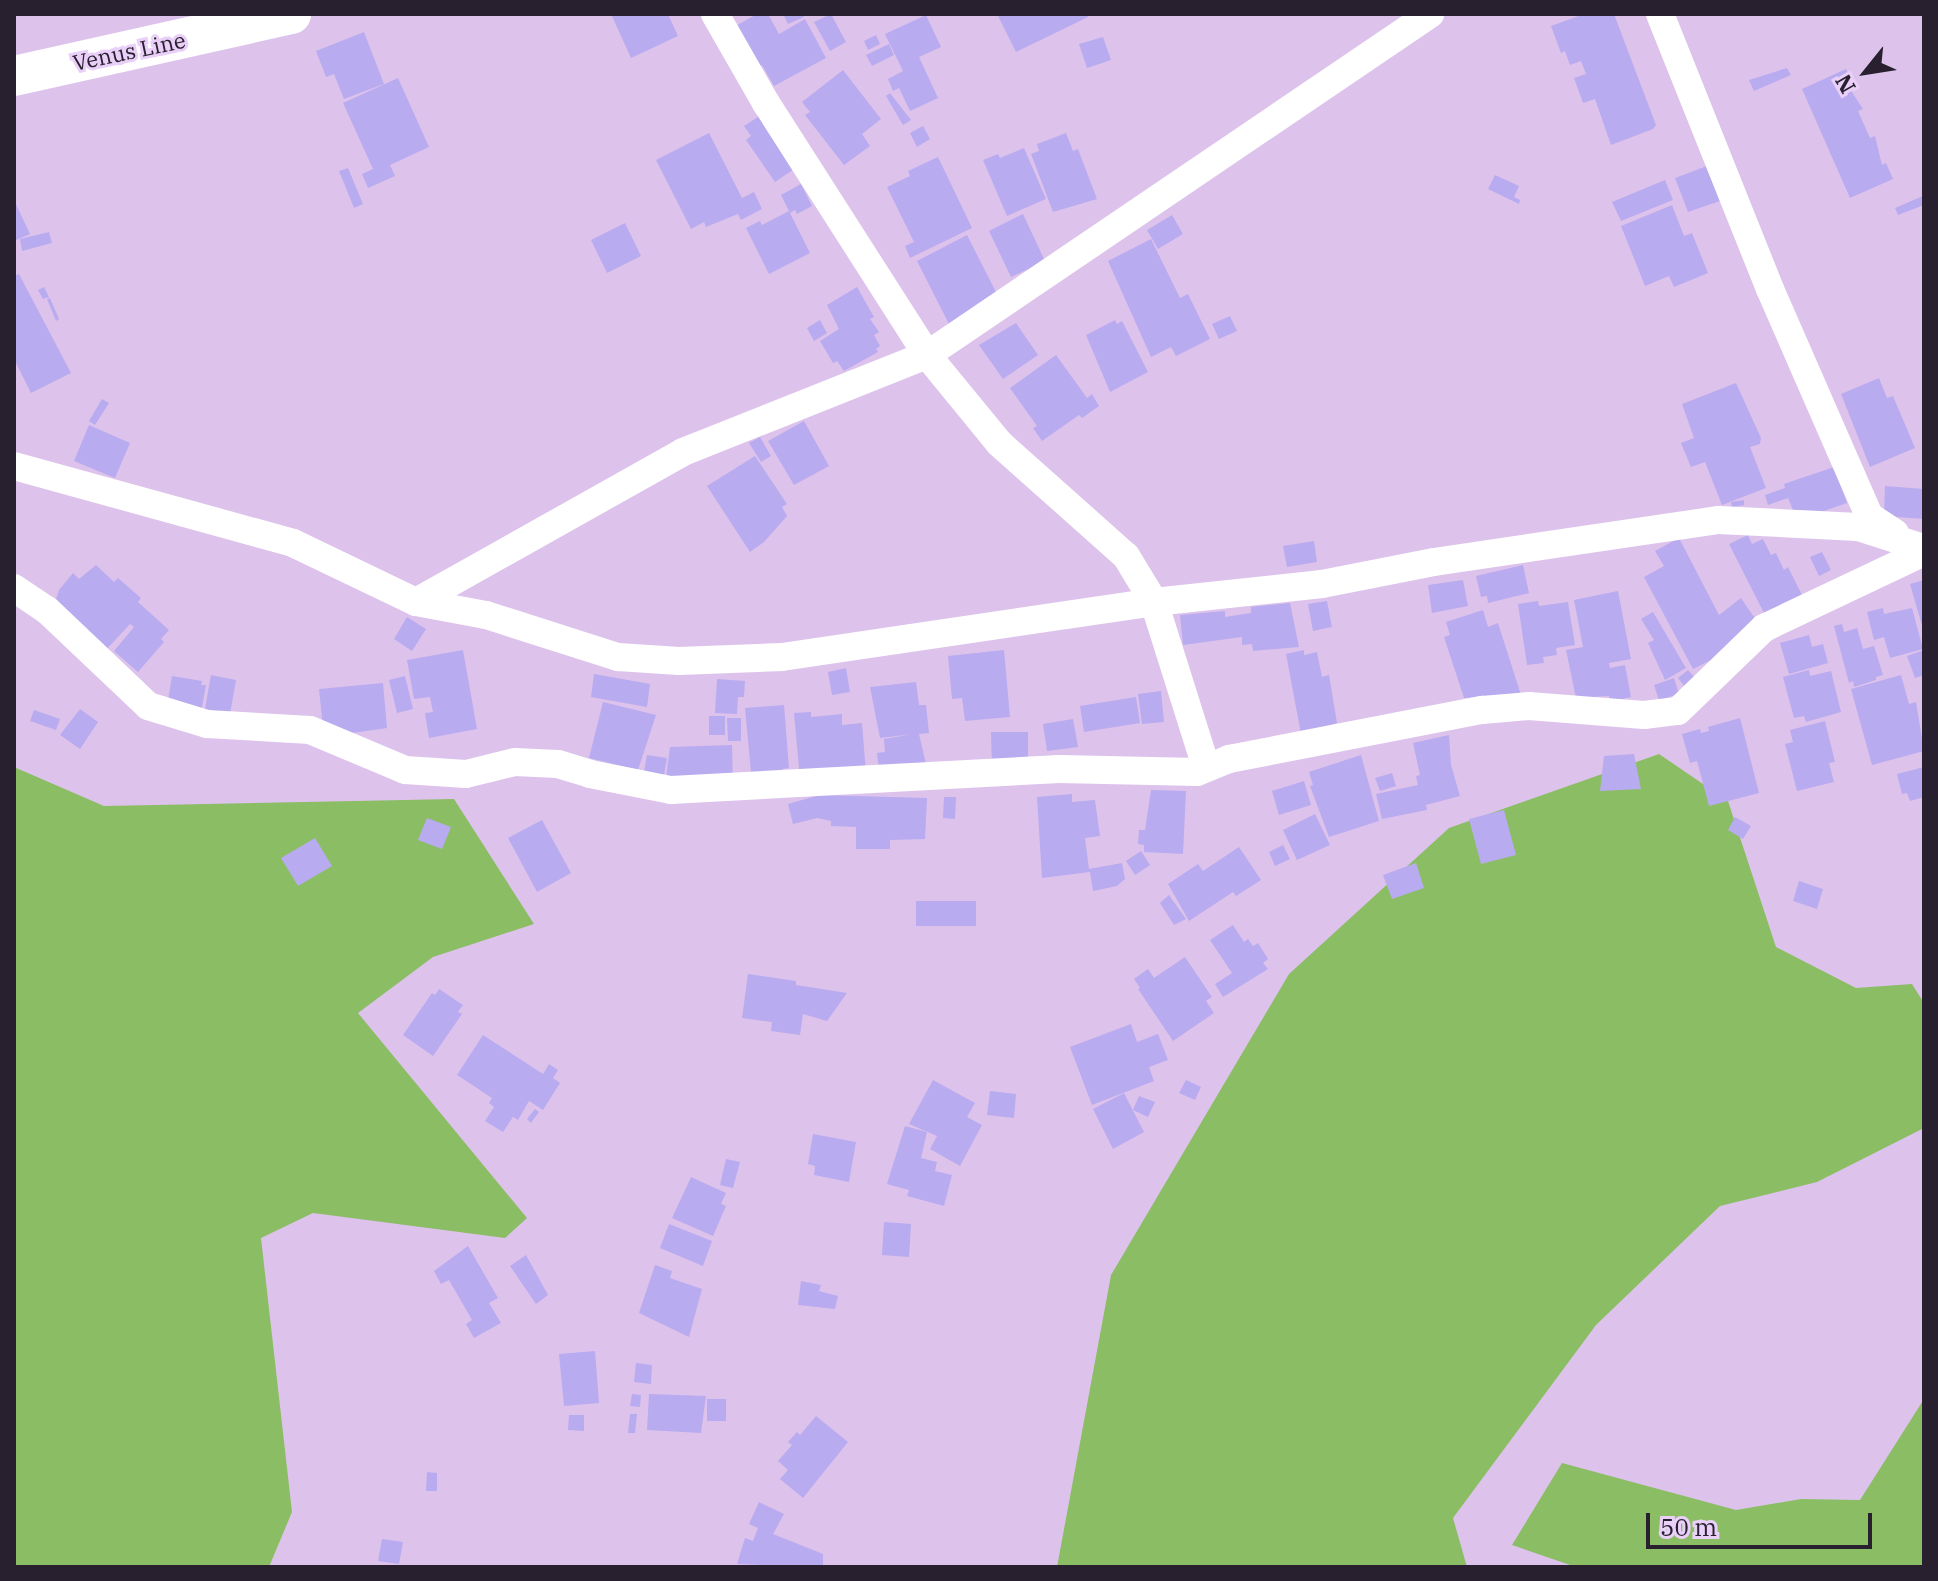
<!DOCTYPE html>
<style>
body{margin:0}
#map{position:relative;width:1938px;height:1581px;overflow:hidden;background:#ddc3ec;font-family:"IBM Plex Serif",serif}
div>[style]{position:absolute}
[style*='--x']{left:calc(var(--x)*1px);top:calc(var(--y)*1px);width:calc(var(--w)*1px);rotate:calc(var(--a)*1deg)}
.green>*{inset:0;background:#8bbd65}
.building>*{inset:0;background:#b9abef}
.minor>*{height:28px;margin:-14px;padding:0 14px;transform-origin:14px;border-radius:14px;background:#fff}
.secondary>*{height:40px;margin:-20px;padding:0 20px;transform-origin:20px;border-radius:20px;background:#fff}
span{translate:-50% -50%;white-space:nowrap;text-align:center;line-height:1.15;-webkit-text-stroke:6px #ead0f9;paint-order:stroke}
.street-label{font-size:22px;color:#29202f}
.frame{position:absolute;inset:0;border:16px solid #29202f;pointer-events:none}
.north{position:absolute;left:1826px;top:32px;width:80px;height:80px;-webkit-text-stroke:6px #ead0f9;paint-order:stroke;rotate:240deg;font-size:22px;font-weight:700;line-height:32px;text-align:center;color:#29202f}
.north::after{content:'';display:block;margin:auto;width:28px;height:36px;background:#29202f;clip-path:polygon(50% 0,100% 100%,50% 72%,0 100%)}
.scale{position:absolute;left:1646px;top:1513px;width:226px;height:36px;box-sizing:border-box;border:4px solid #29202f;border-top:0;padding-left:10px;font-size:24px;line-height:28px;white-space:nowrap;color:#29202f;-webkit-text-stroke:6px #ead0f9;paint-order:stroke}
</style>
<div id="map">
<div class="green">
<i style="clip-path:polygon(1659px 754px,1728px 801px,1776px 947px,1856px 988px,1912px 984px,1924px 1003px,1924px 1128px,1817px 1182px,1720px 1206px,1596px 1325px,1453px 1518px,1467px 1567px,1057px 1567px,1111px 1275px,1289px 974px,1449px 828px)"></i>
<i style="clip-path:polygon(14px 767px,104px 806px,454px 799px,534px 924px,433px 957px,358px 1013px,527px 1218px,505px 1238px,313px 1213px,261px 1238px,292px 1512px,269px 1567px,14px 1567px)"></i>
<i style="clip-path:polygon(1924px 1399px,1924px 1567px,1576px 1567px,1512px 1545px,1562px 1463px,1736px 1510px,1801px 1499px,1860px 1500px)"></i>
</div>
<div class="building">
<i style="clip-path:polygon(611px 14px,668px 14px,678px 36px,631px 58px)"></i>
<i style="clip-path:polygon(757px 14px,768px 14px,779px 34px,805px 19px,826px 58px,774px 86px,762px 65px,755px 69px,732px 28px)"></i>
<i style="clip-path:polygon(783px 14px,802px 14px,804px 17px,788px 24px)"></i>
<i style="clip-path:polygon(831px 14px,846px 42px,830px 51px,814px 22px)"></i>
<i style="clip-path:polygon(997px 14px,1087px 14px,1088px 17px,1016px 52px)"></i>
<i style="clip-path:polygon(1584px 14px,1614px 14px,1656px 125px,1653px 129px,1611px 145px,1595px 99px,1583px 103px,1574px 78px,1586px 74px,1581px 61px,1570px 65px,1565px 51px,1561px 53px,1551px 26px)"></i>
<i style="clip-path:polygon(926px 15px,941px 47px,919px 57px,938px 98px,910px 111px,899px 88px,893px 91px,888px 79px,903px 71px,885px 34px)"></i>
<i style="clip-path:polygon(364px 32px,384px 84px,344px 99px,334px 74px,326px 77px,316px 51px)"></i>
<i style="clip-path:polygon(876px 35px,880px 44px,868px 50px,864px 41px)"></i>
<i style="clip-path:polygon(1103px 37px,1111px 60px,1087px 68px,1079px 44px)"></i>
<i style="clip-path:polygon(889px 44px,894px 55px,872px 66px,866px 55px)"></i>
<i style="clip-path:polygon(1787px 68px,1791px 75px,1754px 91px,1749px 80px)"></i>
<i style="clip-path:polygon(1846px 69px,1853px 84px,1848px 86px,1863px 109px,1858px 111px,1870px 138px,1875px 136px,1882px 165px,1886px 163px,1893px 179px,1850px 198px,1802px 89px)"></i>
<i style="clip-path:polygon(843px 70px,881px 119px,862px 134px,870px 146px,844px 165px,805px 115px,810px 112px,802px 102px)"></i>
<i style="clip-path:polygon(398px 78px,429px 147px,390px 165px,395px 176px,368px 188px,362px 174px,373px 169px,343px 103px)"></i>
<i style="clip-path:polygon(890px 93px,911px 120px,903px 125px,886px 96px)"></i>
<i style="clip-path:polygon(764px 113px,800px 165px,775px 182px,746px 140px,751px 136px,744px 126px)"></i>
<i style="clip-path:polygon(923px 126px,930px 139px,917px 147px,910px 133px)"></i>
<i style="clip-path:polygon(709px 133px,742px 198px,754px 192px,762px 209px,741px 220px,738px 214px,706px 227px,704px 222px,691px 229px,656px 160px)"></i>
<i style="clip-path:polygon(1066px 133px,1073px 151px,1078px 149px,1097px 199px,1053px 212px,1031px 154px,1039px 151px,1037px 144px)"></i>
<i style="clip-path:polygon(1024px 148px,1046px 199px,1007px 216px,983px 160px,998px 154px,1000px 158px)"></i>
<i style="clip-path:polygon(938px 157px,972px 228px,910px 258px,905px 246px,914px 242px,887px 187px,910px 176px,908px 171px)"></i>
<i style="clip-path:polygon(1707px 166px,1720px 201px,1688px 212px,1675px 178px)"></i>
<i style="clip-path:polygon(348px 168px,363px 204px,354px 208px,339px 171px)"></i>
<i style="clip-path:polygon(1495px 175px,1519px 186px,1514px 197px,1520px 200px,1519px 204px,1488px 189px)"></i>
<i style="clip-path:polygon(1665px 180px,1673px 200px,1621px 221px,1612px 202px)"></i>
<i style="clip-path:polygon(801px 184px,812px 206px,797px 214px,795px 210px,790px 213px,781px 195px)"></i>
<i style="clip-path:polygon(1923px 196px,1924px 205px,1898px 215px,1895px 208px)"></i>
<i style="clip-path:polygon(14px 200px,30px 234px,14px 241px)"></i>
<i style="clip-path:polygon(1672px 205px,1684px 236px,1692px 233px,1708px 273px,1674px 287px,1669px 276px,1645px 286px,1621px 226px)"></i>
<i style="clip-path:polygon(789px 211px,810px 253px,769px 274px,746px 228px,760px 221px,762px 225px)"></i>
<i style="clip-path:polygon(1023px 214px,1045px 261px,1011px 277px,989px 231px)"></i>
<i style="clip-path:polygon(1172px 215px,1183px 234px,1158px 249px,1147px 230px)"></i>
<i style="clip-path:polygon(625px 223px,641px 256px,607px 273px,591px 240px)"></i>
<i style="clip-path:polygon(49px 232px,52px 243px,22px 251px,20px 239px)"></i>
<i style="clip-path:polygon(967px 235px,998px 296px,950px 326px,917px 261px)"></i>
<i style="clip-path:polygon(1151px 239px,1180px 298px,1188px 294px,1210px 339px,1176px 356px,1171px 347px,1151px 357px,1108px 261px)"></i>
<i style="clip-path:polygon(19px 274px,71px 373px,31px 393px,14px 359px,14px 276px)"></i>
<i style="clip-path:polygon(44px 287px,49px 297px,43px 299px,38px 290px)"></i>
<i style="clip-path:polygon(857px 287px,874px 317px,870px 319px,879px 332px,874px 335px,880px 346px,876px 349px,878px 352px,844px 371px,837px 361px,833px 363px,820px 341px,839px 329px,827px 305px)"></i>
<i style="clip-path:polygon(50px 298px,59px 319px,56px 321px,47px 299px)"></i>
<i style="clip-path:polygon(1230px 316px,1237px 331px,1219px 339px,1212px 324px)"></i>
<i style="clip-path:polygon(820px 320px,827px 333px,814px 341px,807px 328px)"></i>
<i style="clip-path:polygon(1115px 320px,1117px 324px,1122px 321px,1148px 372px,1110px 392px,1086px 335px)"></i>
<i style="clip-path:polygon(1016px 323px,1038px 355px,1003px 379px,979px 345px)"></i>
<i style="clip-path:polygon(1056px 355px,1087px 398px,1092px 394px,1099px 406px,1082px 418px,1079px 415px,1042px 441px,1033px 428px,1037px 426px,1010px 388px)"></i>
<i style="clip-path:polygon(1879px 378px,1887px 398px,1893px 396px,1915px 448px,1870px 467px,1841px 394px)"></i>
<i style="clip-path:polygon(1736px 383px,1761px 438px,1760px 444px,1750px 447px,1766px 488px,1722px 505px,1705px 462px,1691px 467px,1681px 443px,1694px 438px,1682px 404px)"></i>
<i style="clip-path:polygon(102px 399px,109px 403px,95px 425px,89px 421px)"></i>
<i style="clip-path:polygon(804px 421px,829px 466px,794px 485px,768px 441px)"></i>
<i style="clip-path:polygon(89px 425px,130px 443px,115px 478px,74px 461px)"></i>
<i style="clip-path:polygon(760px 437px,771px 456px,761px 462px,749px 443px)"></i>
<i style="clip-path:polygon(755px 456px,787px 504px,782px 507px,787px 516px,764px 542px,750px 552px,707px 486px)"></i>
<i style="clip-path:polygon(1834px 467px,1847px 503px,1824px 511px,1793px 510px,1788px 498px,1768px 505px,1765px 495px,1785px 488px,1784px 484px)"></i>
<i style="clip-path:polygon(1885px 486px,1924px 489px,1924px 519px,1884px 516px)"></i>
<i style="clip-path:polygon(1744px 500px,1744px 505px,1732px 507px,1731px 502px)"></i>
<i style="clip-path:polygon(1748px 535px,1752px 544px,1763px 539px,1771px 555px,1776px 553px,1784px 570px,1788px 567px,1803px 597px,1765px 615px,1729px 544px)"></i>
<i style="clip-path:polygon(1679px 538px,1719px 615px,1741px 598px,1756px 620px,1719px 656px,1693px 669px,1644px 577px,1664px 566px,1655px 551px)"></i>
<i style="clip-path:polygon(1314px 541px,1317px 562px,1287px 567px,1283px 546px)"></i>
<i style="clip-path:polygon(1822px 552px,1831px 570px,1819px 576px,1810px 557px)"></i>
<i style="clip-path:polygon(96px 565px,114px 582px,118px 578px,141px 598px,138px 602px,169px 630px,161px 639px,164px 642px,138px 672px,114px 651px,134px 627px,130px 624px,105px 651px,54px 605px,59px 590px,73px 573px,79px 579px)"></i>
<i style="clip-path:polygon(1523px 565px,1529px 593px,1488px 603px,1487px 596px,1481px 597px,1476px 576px)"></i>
<i style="clip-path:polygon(1463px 580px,1468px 606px,1432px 613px,1428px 585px)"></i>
<i style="clip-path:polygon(1924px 580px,1924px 629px,1923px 629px,1910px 584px)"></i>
<i style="clip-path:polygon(1618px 591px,1631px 659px,1609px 663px,1610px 668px,1625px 665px,1631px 697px,1610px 702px,1609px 696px,1576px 698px,1566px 650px,1583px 647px,1574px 600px)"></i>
<i style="clip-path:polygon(1327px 601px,1332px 627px,1313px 631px,1308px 604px)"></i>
<i style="clip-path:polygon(1538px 601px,1539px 606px,1568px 602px,1575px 645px,1556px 648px,1557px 655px,1543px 657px,1544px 663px,1527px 665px,1518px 604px)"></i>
<i style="clip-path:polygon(1290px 603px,1299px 647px,1253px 651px,1252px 644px,1242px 645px,1242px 637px,1183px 645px,1180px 615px,1225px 611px,1225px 617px,1251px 613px,1251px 607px)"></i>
<i style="clip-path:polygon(1883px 608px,1884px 614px,1912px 608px,1923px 649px,1890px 658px,1884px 637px,1874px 640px,1867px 612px)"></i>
<i style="clip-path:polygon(1483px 610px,1488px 627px,1498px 623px,1521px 695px,1464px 698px,1444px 637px,1450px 635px,1446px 622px)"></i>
<i style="clip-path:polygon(1653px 612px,1686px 668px,1665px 680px,1648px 643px,1654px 640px,1641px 619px)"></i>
<i style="clip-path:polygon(407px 617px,426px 629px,412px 651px,394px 639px)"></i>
<i style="clip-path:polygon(1842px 624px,1844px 632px,1857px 628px,1863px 649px,1874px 646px,1883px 675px,1876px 677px,1876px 680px,1854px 687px,1853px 681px,1849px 683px,1834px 626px)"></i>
<i style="clip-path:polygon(1809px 635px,1812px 647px,1823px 644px,1828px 663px,1789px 674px,1780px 643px)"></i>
<i style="clip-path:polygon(463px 650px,477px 729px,429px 738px,425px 713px,433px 712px,430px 697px,414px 699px,407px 660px)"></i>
<i style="clip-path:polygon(1004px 650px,1010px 717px,965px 721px,962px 698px,952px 699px,948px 656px)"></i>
<i style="clip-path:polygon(1304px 650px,1304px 655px,1317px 652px,1322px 677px,1329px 675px,1337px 723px,1301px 734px,1286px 654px)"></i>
<i style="clip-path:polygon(1924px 650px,1924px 675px,1915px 678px,1907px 656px)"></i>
<i style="clip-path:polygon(846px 668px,850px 692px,832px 695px,828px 672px)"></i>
<i style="clip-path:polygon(1688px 670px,1696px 679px,1685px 687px,1678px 678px)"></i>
<i style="clip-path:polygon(1809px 670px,1810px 676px,1831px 671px,1841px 712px,1806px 722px,1804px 716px,1794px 718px,1783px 677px)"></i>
<i style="clip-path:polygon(594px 674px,650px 684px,647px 707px,591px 697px)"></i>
<i style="clip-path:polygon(211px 675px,236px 680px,230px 714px,205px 709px)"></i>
<i style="clip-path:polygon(1901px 675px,1909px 704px,1916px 702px,1924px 751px,1872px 765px,1851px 689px)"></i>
<i style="clip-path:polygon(172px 676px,202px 681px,201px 685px,206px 685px,201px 712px,167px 707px)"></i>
<i style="clip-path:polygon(405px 676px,413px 709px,397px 713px,389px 680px)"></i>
<i style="clip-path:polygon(1674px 678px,1679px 694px,1659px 700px,1654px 685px)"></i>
<i style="clip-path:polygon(717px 679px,745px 681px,744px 697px,738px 697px,737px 714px,715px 713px)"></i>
<i style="clip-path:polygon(916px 682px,919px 705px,926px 705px,929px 733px,919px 734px,926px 764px,879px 770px,877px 753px,885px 752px,884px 739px,913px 734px,880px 738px,870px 687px)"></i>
<i style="clip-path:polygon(383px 683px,387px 728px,324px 737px,319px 689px)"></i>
<i style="clip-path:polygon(1161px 691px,1164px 722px,1142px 724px,1138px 694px)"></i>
<i style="clip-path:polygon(1136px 697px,1140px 723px,1084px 732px,1080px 706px)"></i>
<i style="clip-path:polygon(603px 702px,656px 715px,638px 770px,589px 758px)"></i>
<i style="clip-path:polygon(784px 705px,789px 768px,782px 769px,783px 780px,752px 783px,745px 708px)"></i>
<i style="clip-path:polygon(80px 709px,98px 722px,80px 749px,60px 735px)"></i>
<i style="clip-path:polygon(34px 710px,60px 719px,56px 730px,30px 721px)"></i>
<i style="clip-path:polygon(811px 712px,811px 717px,842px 714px,842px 725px,862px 723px,866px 773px,800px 779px,794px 713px)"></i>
<i style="clip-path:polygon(709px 716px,725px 716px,725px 735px,709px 735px)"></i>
<i style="clip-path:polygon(727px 718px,741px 718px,741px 741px,728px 741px)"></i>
<i style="clip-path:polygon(1740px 718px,1759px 793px,1709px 806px,1697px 761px,1690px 763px,1682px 734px,1700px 729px,1701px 733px,1709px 731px,1708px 727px)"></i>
<i style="clip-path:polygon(1073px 719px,1078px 747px,1047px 751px,1043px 724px)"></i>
<i style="clip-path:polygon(1825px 721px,1835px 762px,1829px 763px,1834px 782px,1797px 791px,1785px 744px,1793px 742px,1790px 730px)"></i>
<i style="clip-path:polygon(991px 732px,1028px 732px,1028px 768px,992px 768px)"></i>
<i style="clip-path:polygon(1449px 735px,1451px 765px,1460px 796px,1426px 805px,1427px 810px,1382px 819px,1376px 794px,1418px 785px,1416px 776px,1420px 775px,1413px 743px)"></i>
<i style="clip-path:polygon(732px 745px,733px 786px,665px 786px,670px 747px)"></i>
<i style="clip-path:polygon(1634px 754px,1641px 789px,1600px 791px,1604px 756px)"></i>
<i style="clip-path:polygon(647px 755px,667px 758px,663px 781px,643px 777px)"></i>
<i style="clip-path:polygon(1361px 755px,1379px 821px,1329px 837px,1310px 786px,1313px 785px,1309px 772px)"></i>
<i style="clip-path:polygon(1924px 767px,1924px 797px,1910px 801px,1907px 793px,1902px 794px,1897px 774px)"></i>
<i style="clip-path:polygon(1392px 773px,1396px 786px,1380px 791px,1375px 778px)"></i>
<i style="clip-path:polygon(1304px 781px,1311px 805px,1279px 815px,1272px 791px)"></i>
<i style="clip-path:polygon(1151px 790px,1186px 791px,1183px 854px,1144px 852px,1144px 845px,1138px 844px,1139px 830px,1145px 830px)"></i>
<i style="clip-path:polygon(1072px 794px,1072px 802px,1095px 800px,1100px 836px,1085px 838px,1089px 869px,1122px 863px,1125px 879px,1117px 886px,1093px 891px,1090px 872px,1042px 878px,1037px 797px)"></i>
<i style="clip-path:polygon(819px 795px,927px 798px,925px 839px,890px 840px,890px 849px,856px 849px,856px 827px,831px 826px,831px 821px,817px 818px,793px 824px,788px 804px)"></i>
<i style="clip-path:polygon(944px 797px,956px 797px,955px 819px,943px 818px)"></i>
<i style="clip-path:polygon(1504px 810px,1516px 855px,1481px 864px,1469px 819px)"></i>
<i style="clip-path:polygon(1315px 814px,1330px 845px,1297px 860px,1283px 830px)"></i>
<i style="clip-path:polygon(1735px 817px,1751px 826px,1743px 839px,1728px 830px)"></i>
<i style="clip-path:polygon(427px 818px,451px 827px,442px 849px,418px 840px)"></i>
<i style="clip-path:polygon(542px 820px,571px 873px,537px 892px,508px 838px)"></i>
<i style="clip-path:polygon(315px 838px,332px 866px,298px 886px,281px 858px)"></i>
<i style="clip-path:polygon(1283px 845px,1290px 859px,1275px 866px,1269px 852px)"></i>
<i style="clip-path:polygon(1239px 847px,1261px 880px,1236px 896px,1233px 892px,1189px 921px,1168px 884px,1198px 864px,1203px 871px)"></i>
<i style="clip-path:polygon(1141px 851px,1150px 865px,1135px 875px,1126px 861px)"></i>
<i style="clip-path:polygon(1416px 863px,1424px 888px,1392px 899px,1383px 875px)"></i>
<i style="clip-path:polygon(1799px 881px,1823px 889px,1817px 909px,1793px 901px)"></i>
<i style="clip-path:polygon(1169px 895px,1186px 919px,1174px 925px,1160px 903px)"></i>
<i style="clip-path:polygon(916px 901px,976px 901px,976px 926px,916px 926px)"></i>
<i style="clip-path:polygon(1233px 925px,1244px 942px,1248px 939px,1253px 946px,1258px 943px,1268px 959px,1263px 963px,1268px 969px,1223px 997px,1215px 984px,1232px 973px,1210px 940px)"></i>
<i style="clip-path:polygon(1185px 957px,1212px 997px,1206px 1001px,1214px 1013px,1173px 1041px,1138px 989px,1140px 988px,1134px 979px,1148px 969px,1154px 978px)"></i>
<i style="clip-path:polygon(748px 974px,796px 981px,796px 985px,847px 993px,827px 1021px,803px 1014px,800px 1035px,771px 1031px,772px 1022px,742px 1018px)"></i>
<i style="clip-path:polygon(439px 989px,463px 1005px,458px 1012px,462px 1014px,433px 1056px,403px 1035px,432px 993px,435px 995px)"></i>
<i style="clip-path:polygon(1131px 1024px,1137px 1042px,1158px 1034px,1168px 1060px,1149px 1067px,1154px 1081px,1092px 1105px,1070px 1047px)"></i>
<i style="clip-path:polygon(483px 1035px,543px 1074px,549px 1064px,558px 1070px,553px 1078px,560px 1083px,543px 1110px,529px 1101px,518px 1120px,513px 1117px,503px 1132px,485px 1121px,494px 1107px,489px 1103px,492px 1098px,457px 1075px)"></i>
<i style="clip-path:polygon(933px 1080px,975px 1103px,967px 1117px,982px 1125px,960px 1166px,930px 1149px,937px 1136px,909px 1124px)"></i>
<i style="clip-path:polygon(1186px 1080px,1201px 1087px,1195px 1100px,1179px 1093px)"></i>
<i style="clip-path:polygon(990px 1091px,1016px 1094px,1014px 1118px,987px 1115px)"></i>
<i style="clip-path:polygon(1124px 1093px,1144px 1132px,1113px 1149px,1093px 1109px)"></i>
<i style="clip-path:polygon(1139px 1096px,1155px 1102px,1148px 1117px,1133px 1110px)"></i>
<i style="clip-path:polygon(535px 1109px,539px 1112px,531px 1123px,527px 1119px)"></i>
<i style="clip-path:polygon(905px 1126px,927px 1132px,921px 1158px,937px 1162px,935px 1171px,952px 1175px,944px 1206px,907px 1196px,909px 1190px,887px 1184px)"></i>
<i style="clip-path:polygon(813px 1134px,856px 1142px,849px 1182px,814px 1175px,815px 1166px,808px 1164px)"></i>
<i style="clip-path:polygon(726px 1159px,740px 1162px,733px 1188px,720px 1185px)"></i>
<i style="clip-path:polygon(691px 1177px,726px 1193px,721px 1204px,726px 1206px,713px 1236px,672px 1218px)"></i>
<i style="clip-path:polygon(884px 1222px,911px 1224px,909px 1257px,882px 1255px)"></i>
<i style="clip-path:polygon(669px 1224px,712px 1241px,703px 1266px,660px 1248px)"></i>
<i style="clip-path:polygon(468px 1246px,498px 1298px,489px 1303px,501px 1323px,474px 1338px,466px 1324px,472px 1320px,449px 1280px,441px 1284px,434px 1271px)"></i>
<i style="clip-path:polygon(526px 1255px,548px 1295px,536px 1304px,510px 1266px)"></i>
<i style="clip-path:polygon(655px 1265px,672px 1271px,670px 1278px,702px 1289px,689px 1337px,639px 1313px)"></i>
<i style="clip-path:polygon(801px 1281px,821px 1285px,819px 1291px,838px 1296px,835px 1309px,798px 1305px)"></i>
<i style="clip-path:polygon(595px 1351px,599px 1403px,564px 1406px,559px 1354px)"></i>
<i style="clip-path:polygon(636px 1363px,652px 1365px,651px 1384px,634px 1382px)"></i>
<i style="clip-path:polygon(632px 1394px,641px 1395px,640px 1407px,630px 1406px)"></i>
<i style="clip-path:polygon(649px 1394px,706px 1396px,701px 1433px,647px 1430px)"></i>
<i style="clip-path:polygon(707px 1399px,726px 1399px,726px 1421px,707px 1421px)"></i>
<i style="clip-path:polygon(630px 1414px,637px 1414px,635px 1433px,628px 1433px)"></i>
<i style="clip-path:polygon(569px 1415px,584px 1415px,584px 1431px,568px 1430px)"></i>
<i style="clip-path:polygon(816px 1416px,848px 1442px,803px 1498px,780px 1479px,788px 1470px,778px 1461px,792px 1445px,788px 1442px,797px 1432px,800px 1435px)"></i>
<i style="clip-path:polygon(427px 1472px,437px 1473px,437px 1491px,426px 1491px)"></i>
<i style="clip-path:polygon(759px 1502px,784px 1514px,773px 1534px,823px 1554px,823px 1567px,737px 1564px,745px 1538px,753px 1541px,758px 1528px,749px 1524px)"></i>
<i style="clip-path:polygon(382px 1539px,403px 1542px,399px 1564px,378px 1561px)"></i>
</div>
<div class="minor">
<i style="--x:715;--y:14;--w:103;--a:60.2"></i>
<i style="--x:766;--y:103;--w:299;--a:57.4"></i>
<i style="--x:927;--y:355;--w:114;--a:50.7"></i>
<i style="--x:999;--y:443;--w:170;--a:41.7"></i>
<i style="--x:1126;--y:556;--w:54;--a:58.7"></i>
<i style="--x:1154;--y:602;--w:173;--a:72.5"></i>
<i style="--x:1660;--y:14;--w:296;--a:68.2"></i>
<i style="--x:1770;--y:289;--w:248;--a:66.4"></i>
<i style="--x:1869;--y:516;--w:31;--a:33"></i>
<i style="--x:14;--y:466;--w:289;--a:15.4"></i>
<i style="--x:293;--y:543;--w:136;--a:25.6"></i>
<i style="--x:416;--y:602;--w:71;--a:10.5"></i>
<i style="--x:486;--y:615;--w:139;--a:17.7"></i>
<i style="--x:618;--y:657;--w:61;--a:3.8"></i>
<i style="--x:679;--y:661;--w:103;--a:-2.2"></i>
<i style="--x:782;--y:657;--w:376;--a:-8.4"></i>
<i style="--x:1154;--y:602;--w:169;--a:-6.1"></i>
<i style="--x:1322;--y:584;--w:114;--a:-11.1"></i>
<i style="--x:1434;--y:562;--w:288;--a:-8.4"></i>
<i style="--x:1719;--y:520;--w:139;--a:2.9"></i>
<i style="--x:1858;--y:527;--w:69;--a:17.7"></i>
<i style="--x:14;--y:588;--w:40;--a:34"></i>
<i style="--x:47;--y:610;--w:139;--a:43.5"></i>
<i style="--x:148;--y:706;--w:62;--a:17"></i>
<i style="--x:207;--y:724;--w:103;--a:3.3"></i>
<i style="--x:310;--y:730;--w:103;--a:22.8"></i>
<i style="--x:405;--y:770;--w:61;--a:3.8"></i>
<i style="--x:466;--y:774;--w:50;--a:-13.8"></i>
<i style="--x:515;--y:762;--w:43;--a:2.7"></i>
<i style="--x:558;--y:764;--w:34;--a:17"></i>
<i style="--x:590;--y:774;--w:83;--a:11.2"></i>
<i style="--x:671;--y:790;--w:389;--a:-3.1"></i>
<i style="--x:1059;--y:769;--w:138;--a:1.2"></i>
<i style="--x:1197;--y:772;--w:35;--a:-22"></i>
<i style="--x:1229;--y:759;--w:258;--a:-11"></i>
<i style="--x:1482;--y:710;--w:47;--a:-4.9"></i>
<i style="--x:1529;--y:706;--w:115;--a:4.5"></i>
<i style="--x:1644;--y:715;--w:34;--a:-7"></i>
<i style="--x:1678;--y:711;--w:120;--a:-44"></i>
<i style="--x:1764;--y:628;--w:177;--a:-25.4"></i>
<i style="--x:416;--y:602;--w:306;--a:-29.3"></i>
<i style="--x:683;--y:452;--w:263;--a:-21.7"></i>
<i style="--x:927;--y:355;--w:608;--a:-34.13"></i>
</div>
<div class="secondary">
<i style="--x:14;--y:76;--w:284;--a:-12.6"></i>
</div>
<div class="street-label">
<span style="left:129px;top:51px;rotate:-12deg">Venus Line</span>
</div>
<div class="frame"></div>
<div class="north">N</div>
<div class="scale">50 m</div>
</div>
